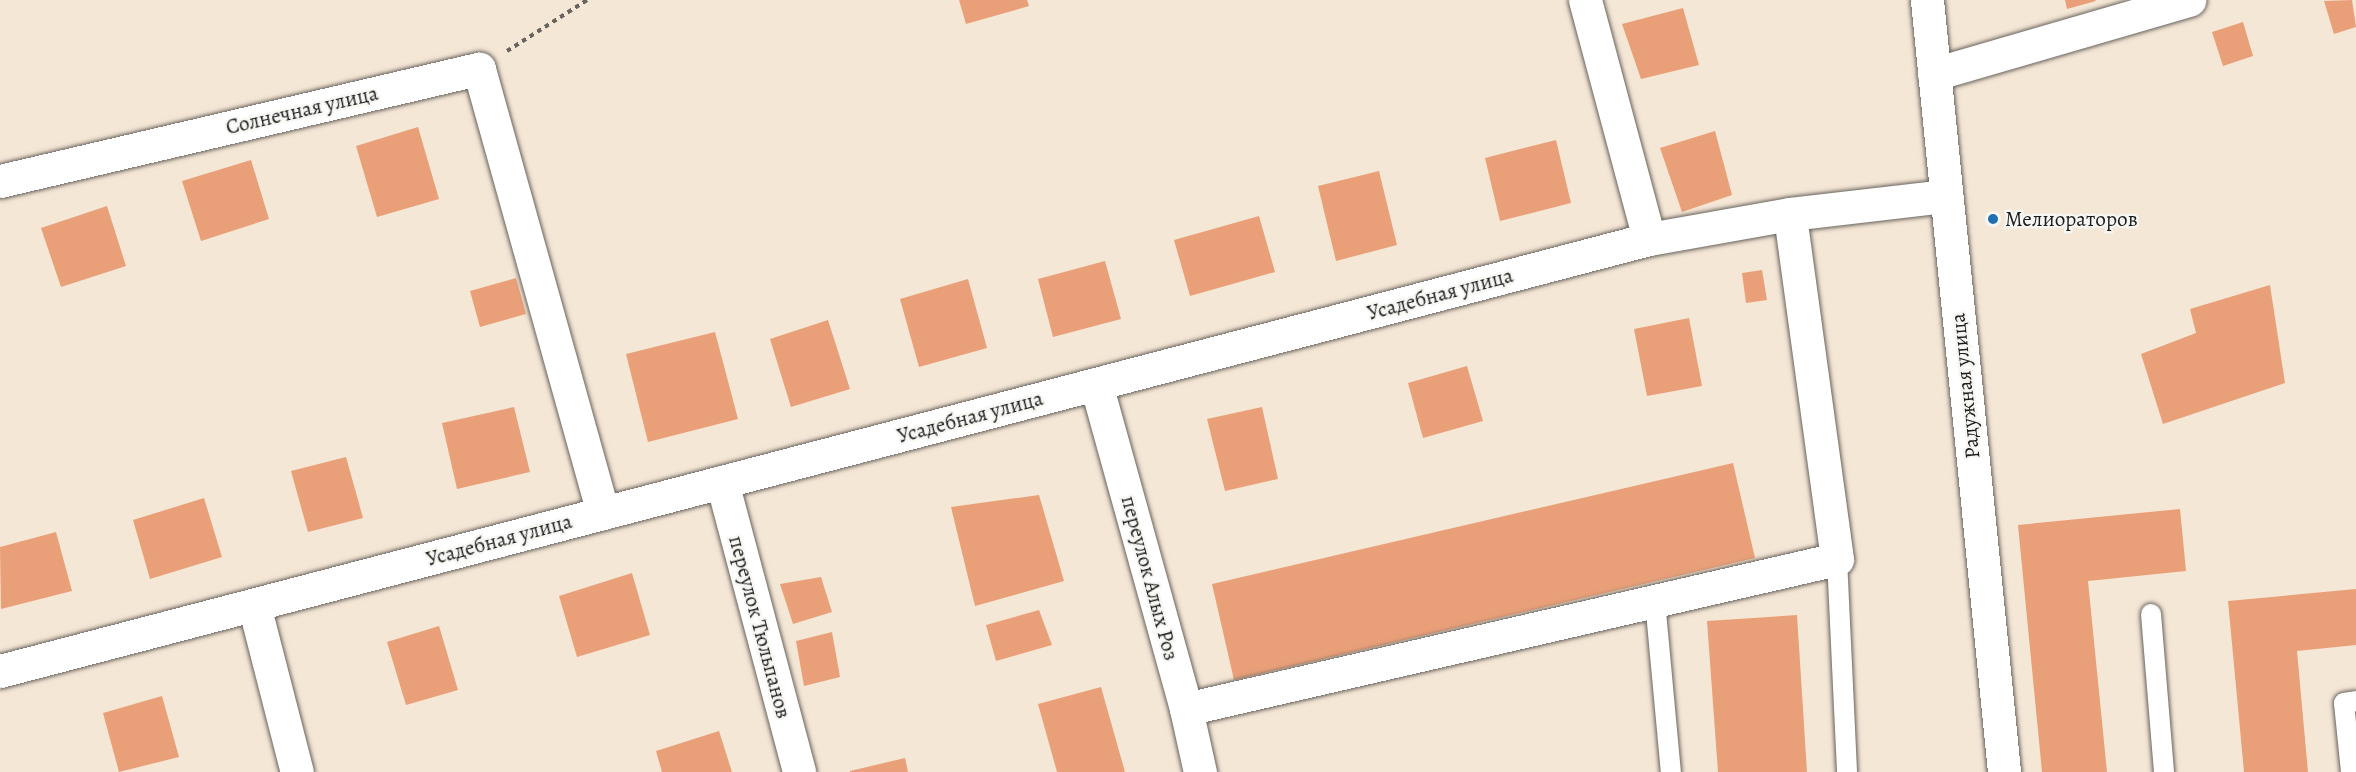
<!DOCTYPE html>
<meta charset="utf-8">
<style>
body{margin:0}
#map{position:relative;width:2356px;height:772px;overflow:hidden;background:#f5e7d6;font-family:Alegreya,serif}
div>[style]{position:absolute}
[style*='--x']{left:calc(var(--x)*1px);top:calc(var(--y)*1px);width:calc(var(--w)*1px);rotate:calc(var(--a)*1deg)}
.building>*{inset:0;background:#e9a079}
.path>*{height:4px;margin-top:-2px;transform-origin:0;background:repeating-linear-gradient(90deg,#68635d 0 4.5px,transparent 0 9px)}
.roads{filter:drop-shadow(0 0 2px #68635d) drop-shadow(0 0 2px #68635d)}
.service>*{height:20px;margin:-10px;padding:0 10px;transform-origin:10px;border-radius:10px;background:#fff}
.minor>*{height:33px;margin:-16.5px;padding:0 16.5px;transform-origin:16.5px;border-radius:16.5px;background:#fff}
.dots>*{width:16px;height:16px;translate:-50% -50%;box-sizing:border-box;border:3px solid #f6f6f2;border-radius:50%}
span{translate:-50% -50%;white-space:nowrap;text-align:center;line-height:1.15;-webkit-text-stroke:4.5px #f6f6f2;paint-order:stroke}
.street-label{font-size:21px;color:#1c1c1c}
.poi-label{font-size:21px;color:#1c1c1c}
.left{translate:0 -50%;text-align:left}
</style>
<div id="map">
<div class="building">
<i style="clip-path:polygon(959px 0,1027px 0,1029px 6px,966px 24px)"></i>
<i style="clip-path:polygon(2065px 0,2095px 0,2096px 1px,2067px 9px)"></i>
<i style="clip-path:polygon(2352px 0,2356px 27px,2334px 34px,2324px 1px)"></i>
<i style="clip-path:polygon(1683px 8px,1699px 65px,1641px 79px,1622px 24px)"></i>
<i style="clip-path:polygon(2243px 22px,2253px 56px,2223px 66px,2212px 32px)"></i>
<i style="clip-path:polygon(418px 127px,439px 199px,377px 217px,356px 146px)"></i>
<i style="clip-path:polygon(1715px 131px,1732px 195px,1682px 212px,1660px 148px)"></i>
<i style="clip-path:polygon(1556px 140px,1571px 203px,1500px 221px,1485px 158px)"></i>
<i style="clip-path:polygon(251px 160px,269px 219px,201px 241px,182px 181px)"></i>
<i style="clip-path:polygon(1379px 171px,1397px 245px,1336px 261px,1318px 186px)"></i>
<i style="clip-path:polygon(107px 206px,126px 266px,61px 287px,41px 228px)"></i>
<i style="clip-path:polygon(1259px 216px,1275px 272px,1190px 296px,1174px 240px)"></i>
<i style="clip-path:polygon(1105px 261px,1121px 319px,1053px 337px,1038px 279px)"></i>
<i style="clip-path:polygon(1762px 270px,1767px 300px,1746px 303px,1742px 273px)"></i>
<i style="clip-path:polygon(516px 278px,526px 314px,480px 327px,470px 291px)"></i>
<i style="clip-path:polygon(968px 279px,987px 348px,919px 367px,900px 299px)"></i>
<i style="clip-path:polygon(2270px 285px,2285px 383px,2163px 424px,2141px 354px,2196px 333px,2190px 309px)"></i>
<i style="clip-path:polygon(1689px 318px,1702px 386px,1647px 396px,1634px 329px)"></i>
<i style="clip-path:polygon(828px 320px,850px 389px,791px 407px,770px 339px)"></i>
<i style="clip-path:polygon(715px 332px,738px 419px,648px 442px,626px 354px)"></i>
<i style="clip-path:polygon(1467px 366px,1483px 421px,1423px 438px,1408px 383px)"></i>
<i style="clip-path:polygon(514px 407px,530px 472px,457px 489px,442px 423px)"></i>
<i style="clip-path:polygon(1262px 407px,1278px 479px,1225px 491px,1207px 419px)"></i>
<i style="clip-path:polygon(346px 457px,363px 518px,308px 532px,291px 471px)"></i>
<i style="clip-path:polygon(1733px 463px,1755px 558px,1234px 680px,1212px 584px)"></i>
<i style="clip-path:polygon(1039px 495px,1064px 581px,975px 606px,951px 507px)"></i>
<i style="clip-path:polygon(204px 498px,222px 557px,150px 579px,133px 520px)"></i>
<i style="clip-path:polygon(2180px 509px,2186px 571px,2088px 581px,2107px 772px,2042px 772px,2018px 525px)"></i>
<i style="clip-path:polygon(56px 532px,72px 591px,1px 609px,0 547px)"></i>
<i style="clip-path:polygon(632px 573px,650px 635px,577px 657px,559px 596px)"></i>
<i style="clip-path:polygon(821px 577px,832px 612px,793px 624px,780px 584px)"></i>
<i style="clip-path:polygon(2356px 589px,2356px 645px,2297px 651px,2308px 772px,2244px 772px,2228px 601px)"></i>
<i style="clip-path:polygon(1039px 610px,1052px 645px,996px 661px,986px 625px)"></i>
<i style="clip-path:polygon(1797px 615px,1807px 772px,1718px 772px,1707px 621px)"></i>
<i style="clip-path:polygon(439px 626px,458px 690px,406px 705px,387px 642px)"></i>
<i style="clip-path:polygon(832px 632px,840px 677px,804px 686px,796px 641px)"></i>
<i style="clip-path:polygon(1101px 687px,1125px 772px,1057px 772px,1038px 704px)"></i>
<i style="clip-path:polygon(162px 696px,179px 757px,119px 772px,103px 713px)"></i>
<i style="clip-path:polygon(719px 731px,732px 772px,662px 772px,656px 751px)"></i>
<i style="clip-path:polygon(905px 758px,908px 772px,850px 772px,850px 771px)"></i>
</div>
<div class="path">
<i style="--x:507;--y:51;--w:95;--a:-32.5"></i>
</div>
<div class="roads">
<div class="service">
<i style="--x:1837;--y:559;--w:213;--a:87.3"></i>
<i style="--x:1655;--y:601;--w:172;--a:84.7"></i>
<i style="--x:2151;--y:614;--w:159;--a:85.3"></i>
<i style="--x:2351;--y:772;--w:69;--a:-95.8"></i>
<i style="--x:2344;--y:703;--w:12;--a:-9"></i>
</div>
<div class="minor">
<i style="--x:1585;--y:0;--w:247;--a:75"></i>
<i style="--x:1927;--y:0;--w:776;--a:84.3"></i>
<i style="--x:1934;--y:74;--w:266;--a:-16.2"></i>
<i style="--x:0;--y:181;--w:492;--a:-13.2"></i>
<i style="--x:479;--y:69;--w:461;--a:74.4"></i>
<i style="--x:1096;--y:384;--w:337;--a:74.5"></i>
<i style="--x:1186;--y:709;--w:65;--a:77.5"></i>
<i style="--x:722;--y:482;--w:300;--a:75.1"></i>
<i style="--x:254;--y:605;--w:172;--a:75.6"></i>
<i style="--x:0;--y:671;--w:1705;--a:-14.68"></i>
<i style="--x:1649;--y:239;--w:143;--a:-10.1"></i>
<i style="--x:1790;--y:214;--w:157;--a:-6.6"></i>
<i style="--x:1186;--y:709;--w:668;--a:-12.98"></i>
<i style="--x:1837;--y:559;--w:348;--a:-97.8"></i>
</div>
</div>
<div class="dots">
<i style="left:1993px;top:219px;background:#1f6fb2"></i>
</div>
<div class="street-label">
<span style="left:302px;top:110px;rotate:-13deg">Солнечная улица</span>
<span style="left:1440px;top:294px;rotate:-15deg">Усадебная улица</span>
<span style="left:1965px;top:386px;rotate:-96deg">Радужная улица</span>
<span style="left:970px;top:417px;rotate:-15deg">Усадебная улица</span>
<span style="left:499px;top:540px;rotate:-15deg">Усадебная улица</span>
<span style="left:1150px;top:578px;rotate:75deg">переулок Алых Роз</span>
<span style="left:760px;top:627px;rotate:75deg">переулок Тюльпанов</span>
</div>
<div class="poi-label">
<span class="left" style="left:2005px;top:219px">Мелиораторов</span>
</div>
</div>
